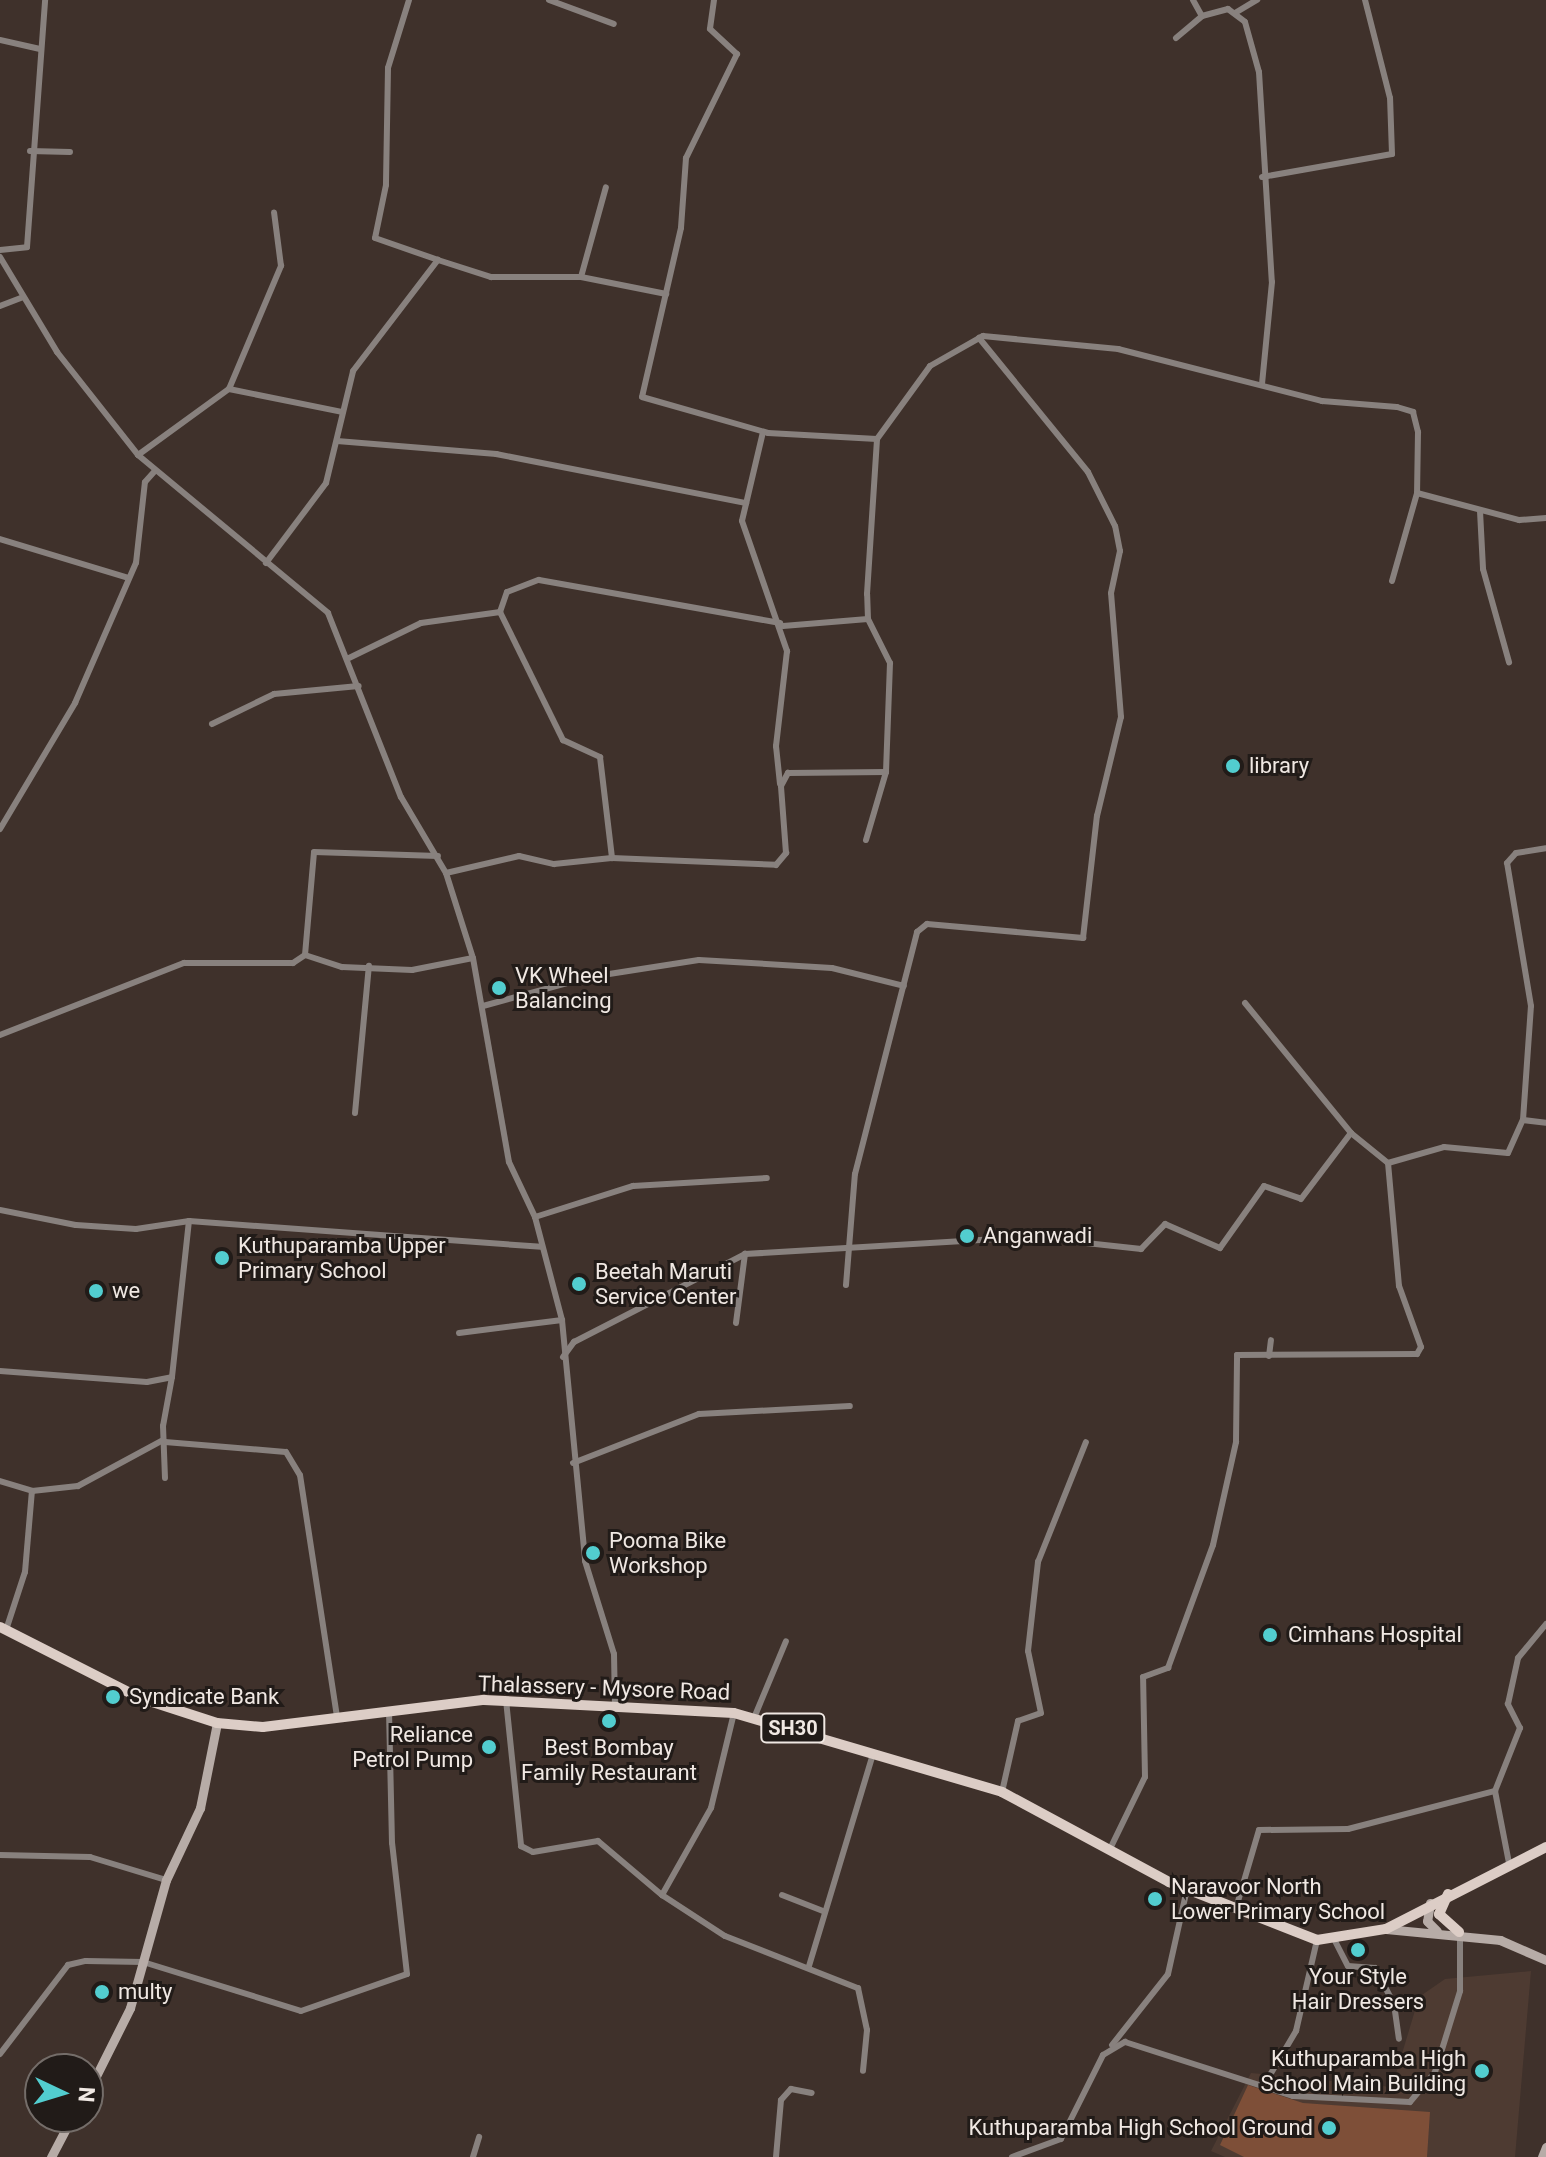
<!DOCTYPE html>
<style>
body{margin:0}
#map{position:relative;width:1546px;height:2157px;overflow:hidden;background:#3f312b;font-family:Roboto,sans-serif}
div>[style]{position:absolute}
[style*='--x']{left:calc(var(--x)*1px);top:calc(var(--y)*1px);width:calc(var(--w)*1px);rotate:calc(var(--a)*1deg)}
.built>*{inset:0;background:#4e3b32}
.green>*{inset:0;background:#7e4f38}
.minor>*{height:6px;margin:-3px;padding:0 3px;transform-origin:3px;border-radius:3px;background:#88817e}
.secondary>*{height:9px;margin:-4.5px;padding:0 4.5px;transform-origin:4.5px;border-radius:4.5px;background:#b7aca7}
.primary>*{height:10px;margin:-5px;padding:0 5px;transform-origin:5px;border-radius:5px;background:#dccdc6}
.dots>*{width:22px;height:22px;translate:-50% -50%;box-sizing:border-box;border:4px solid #211b18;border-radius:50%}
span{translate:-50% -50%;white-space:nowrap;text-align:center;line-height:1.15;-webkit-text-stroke:6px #211b18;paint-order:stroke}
.shield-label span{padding:2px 6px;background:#211b18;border:2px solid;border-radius:6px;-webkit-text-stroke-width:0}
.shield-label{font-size:20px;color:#f0e8e3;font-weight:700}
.poi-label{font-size:22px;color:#f0e8e3}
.left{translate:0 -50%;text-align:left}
.right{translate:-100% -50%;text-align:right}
.street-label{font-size:22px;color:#f0e8e3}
.north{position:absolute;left:24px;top:2053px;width:80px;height:80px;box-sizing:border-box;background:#211b18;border:2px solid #746d69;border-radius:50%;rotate:94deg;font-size:22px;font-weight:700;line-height:32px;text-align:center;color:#f0e8e3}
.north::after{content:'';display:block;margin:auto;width:28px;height:36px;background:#52cdcf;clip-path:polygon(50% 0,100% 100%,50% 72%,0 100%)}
</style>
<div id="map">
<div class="built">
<i style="clip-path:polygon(1531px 1971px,1515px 2157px,1225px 2157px,1211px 2151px,1251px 2073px,1392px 2087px,1419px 1997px,1445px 1979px)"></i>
</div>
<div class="green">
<i style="clip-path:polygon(1248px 2085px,1303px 2103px,1430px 2112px,1427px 2157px,1244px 2157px,1220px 2145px)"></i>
</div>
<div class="minor">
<i style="--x:409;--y:0;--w:71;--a:107.2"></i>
<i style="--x:388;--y:68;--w:117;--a:91"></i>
<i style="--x:386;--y:185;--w:54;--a:101.7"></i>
<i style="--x:375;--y:238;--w:67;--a:19.2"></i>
<i style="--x:549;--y:0;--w:69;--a:20.3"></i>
<i style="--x:714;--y:0;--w:29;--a:98"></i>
<i style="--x:710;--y:29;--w:37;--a:43"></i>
<i style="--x:737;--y:54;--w:116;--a:116.1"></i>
<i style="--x:686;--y:158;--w:70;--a:94.1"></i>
<i style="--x:681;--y:228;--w:173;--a:103"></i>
<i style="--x:642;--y:397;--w:131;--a:15.9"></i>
<i style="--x:768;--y:433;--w:109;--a:3.2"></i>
<i style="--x:1193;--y:0;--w:18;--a:61"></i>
<i style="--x:1202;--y:16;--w:27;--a:-15"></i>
<i style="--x:1228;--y:9;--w:21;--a:37"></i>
<i style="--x:1245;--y:22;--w:52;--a:74.4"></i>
<i style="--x:1259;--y:72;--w:210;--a:86.5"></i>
<i style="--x:1272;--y:282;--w:102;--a:95.6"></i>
<i style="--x:1235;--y:13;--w:26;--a:-31"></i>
<i style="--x:1176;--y:38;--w:34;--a:-40"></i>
<i style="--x:0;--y:40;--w:41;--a:12.7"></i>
<i style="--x:30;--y:151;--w:40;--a:1.4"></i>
<i style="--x:1262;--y:177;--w:132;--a:-10"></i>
<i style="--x:1392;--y:154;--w:56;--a:-92"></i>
<i style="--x:1390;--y:98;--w:101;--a:-104.3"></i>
<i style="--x:0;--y:250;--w:27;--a:-6"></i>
<i style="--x:27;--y:247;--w:248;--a:-85.8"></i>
<i style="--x:0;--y:257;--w:111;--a:59"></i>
<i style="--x:57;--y:352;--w:131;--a:51.8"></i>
<i style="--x:138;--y:455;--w:247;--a:39.7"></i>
<i style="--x:328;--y:613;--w:198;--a:68.4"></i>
<i style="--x:401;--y:797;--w:88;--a:59.4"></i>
<i style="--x:446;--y:873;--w:89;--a:72.4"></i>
<i style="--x:473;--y:958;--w:207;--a:80"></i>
<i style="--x:509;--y:1162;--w:61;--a:64.7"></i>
<i style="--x:535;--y:1217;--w:106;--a:75.3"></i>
<i style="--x:562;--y:1320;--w:242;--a:84.5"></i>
<i style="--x:585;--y:1561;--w:97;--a:72.7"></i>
<i style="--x:614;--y:1654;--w:51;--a:88.9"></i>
<i style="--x:581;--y:277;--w:93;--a:-74.5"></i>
<i style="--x:0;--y:306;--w:25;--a:-21"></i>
<i style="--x:229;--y:389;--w:115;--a:11.5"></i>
<i style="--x:763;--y:432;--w:91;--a:103.3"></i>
<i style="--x:742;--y:521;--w:138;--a:70.9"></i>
<i style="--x:787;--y:651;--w:96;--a:96.6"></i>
<i style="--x:776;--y:746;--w:38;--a:84"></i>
<i style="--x:337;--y:441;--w:160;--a:4.7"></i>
<i style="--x:496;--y:454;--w:255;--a:11.1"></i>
<i style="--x:138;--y:455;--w:112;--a:-36"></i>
<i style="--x:229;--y:389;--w:134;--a:-67.1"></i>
<i style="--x:281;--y:266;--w:54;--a:-97.4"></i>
<i style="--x:1480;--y:511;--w:58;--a:87"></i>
<i style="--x:1483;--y:569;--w:97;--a:74.4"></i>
<i style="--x:0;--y:539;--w:134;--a:16.9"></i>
<i style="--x:266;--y:563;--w:100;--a:-53.1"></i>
<i style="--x:326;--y:483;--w:115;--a:-76.4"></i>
<i style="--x:353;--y:371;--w:140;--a:-52.6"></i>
<i style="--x:438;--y:260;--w:56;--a:17.8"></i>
<i style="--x:491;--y:277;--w:90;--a:0"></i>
<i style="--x:581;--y:277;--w:87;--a:11.3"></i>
<i style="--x:1392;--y:581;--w:91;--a:-74.1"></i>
<i style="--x:500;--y:612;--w:143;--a:63.8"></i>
<i style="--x:563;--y:740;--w:41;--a:24.7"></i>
<i style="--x:600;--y:757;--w:102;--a:83.2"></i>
<i style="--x:783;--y:626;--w:85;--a:-4.7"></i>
<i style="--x:349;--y:658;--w:80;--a:-25.9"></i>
<i style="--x:421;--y:623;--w:80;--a:-7.9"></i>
<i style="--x:500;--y:612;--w:21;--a:-71"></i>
<i style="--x:507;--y:592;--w:34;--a:-21"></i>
<i style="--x:539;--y:580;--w:245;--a:10.1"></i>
<i style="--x:212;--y:724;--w:69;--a:-25.8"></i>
<i style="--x:274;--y:694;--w:85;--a:-5.4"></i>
<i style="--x:0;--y:829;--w:147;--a:-59.2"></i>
<i style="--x:75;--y:703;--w:153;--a:-66.5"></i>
<i style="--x:136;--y:563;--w:81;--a:-83.7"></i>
<i style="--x:145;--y:482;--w:15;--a:-48"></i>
<i style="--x:866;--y:840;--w:71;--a:-73.6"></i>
<i style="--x:446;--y:873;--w:75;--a:-13.1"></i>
<i style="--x:519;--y:856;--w:36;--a:13"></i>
<i style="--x:554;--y:864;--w:58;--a:-5.9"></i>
<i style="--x:612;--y:858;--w:164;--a:2.4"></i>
<i style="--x:776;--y:865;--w:16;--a:-50"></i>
<i style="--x:786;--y:853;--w:67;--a:-94.3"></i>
<i style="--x:781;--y:786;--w:15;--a:-62"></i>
<i style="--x:788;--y:773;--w:98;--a:-0.6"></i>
<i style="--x:886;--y:772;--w:109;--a:-87.9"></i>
<i style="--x:890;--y:663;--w:49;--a:-116.6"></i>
<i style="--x:868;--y:619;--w:25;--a:-92"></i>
<i style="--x:867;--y:594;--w:155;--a:-86.3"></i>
<i style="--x:877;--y:439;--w:90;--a:-54"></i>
<i style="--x:930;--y:366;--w:61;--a:-29.5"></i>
<i style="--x:983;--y:336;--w:136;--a:5.5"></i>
<i style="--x:1118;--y:349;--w:211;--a:14.3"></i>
<i style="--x:1322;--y:401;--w:75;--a:4.6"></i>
<i style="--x:1397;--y:407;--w:17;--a:17"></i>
<i style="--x:1413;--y:412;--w:21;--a:76"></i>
<i style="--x:1418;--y:432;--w:61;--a:90.9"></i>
<i style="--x:1417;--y:493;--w:106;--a:14.8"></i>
<i style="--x:1519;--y:520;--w:27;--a:-4"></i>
<i style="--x:305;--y:955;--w:103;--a:-85"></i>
<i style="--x:314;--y:852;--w:124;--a:1.8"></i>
<i style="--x:1245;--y:1003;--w:168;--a:50.8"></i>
<i style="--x:483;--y:1006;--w:111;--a:-15.2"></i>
<i style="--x:590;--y:977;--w:110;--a:-8.9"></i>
<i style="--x:699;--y:960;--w:133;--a:3.4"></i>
<i style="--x:832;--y:968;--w:74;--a:14"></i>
<i style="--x:0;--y:1035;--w:198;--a:-21.4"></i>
<i style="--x:184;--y:963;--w:109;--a:0"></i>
<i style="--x:293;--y:963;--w:14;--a:-34"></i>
<i style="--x:305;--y:955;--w:39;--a:18"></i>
<i style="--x:342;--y:967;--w:70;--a:2.5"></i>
<i style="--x:412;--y:970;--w:62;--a:-11.1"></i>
<i style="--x:355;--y:1113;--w:148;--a:-84.6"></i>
<i style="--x:1523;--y:1120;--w:114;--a:-86"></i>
<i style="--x:1531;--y:1006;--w:145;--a:-99.5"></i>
<i style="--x:1507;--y:863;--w:13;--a:-48"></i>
<i style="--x:1516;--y:853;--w:30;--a:-9"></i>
<i style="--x:0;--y:1210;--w:77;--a:11.2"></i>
<i style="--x:76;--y:1225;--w:60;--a:3.8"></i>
<i style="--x:136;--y:1229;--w:54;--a:-8.6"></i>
<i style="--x:189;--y:1221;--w:353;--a:4.2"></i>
<i style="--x:535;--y:1217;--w:103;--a:-17.6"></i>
<i style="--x:633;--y:1186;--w:134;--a:-3.4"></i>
<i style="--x:846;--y:1285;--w:111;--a:-85.4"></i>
<i style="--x:855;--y:1174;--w:250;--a:-75.6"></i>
<i style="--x:917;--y:932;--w:13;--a:-39"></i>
<i style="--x:927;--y:924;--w:157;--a:5.1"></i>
<i style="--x:1083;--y:938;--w:123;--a:-83.5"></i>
<i style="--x:1097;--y:816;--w:102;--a:-76.4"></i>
<i style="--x:1121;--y:717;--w:124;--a:-94.6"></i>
<i style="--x:1111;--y:593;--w:43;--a:-77.9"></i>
<i style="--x:1120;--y:551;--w:25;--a:-101"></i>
<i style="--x:1115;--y:526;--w:60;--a:-116.6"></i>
<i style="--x:1088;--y:472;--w:173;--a:-129.1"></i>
<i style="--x:736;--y:1323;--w:70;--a:-82.6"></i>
<i style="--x:459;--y:1333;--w:104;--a:-7.2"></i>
<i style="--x:1269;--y:1356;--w:16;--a:-83"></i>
<i style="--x:563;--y:1357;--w:19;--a:-54"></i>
<i style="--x:574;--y:1342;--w:192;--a:-27.2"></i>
<i style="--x:745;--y:1254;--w:287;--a:-3.4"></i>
<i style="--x:1031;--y:1237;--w:111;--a:6.2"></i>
<i style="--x:1141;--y:1249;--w:35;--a:-46"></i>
<i style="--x:1165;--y:1224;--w:60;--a:23.6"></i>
<i style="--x:1220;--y:1248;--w:76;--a:-54.6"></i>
<i style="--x:1264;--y:1186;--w:39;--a:19"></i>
<i style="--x:1301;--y:1199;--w:83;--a:-52.9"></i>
<i style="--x:1351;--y:1133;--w:48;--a:39"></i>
<i style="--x:1388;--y:1163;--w:58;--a:-15.9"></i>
<i style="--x:1444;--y:1147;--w:64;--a:5.4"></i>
<i style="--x:1508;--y:1153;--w:36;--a:-66"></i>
<i style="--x:1523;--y:1120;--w:23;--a:7"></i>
<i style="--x:0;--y:1371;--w:147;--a:4.3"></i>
<i style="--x:147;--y:1382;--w:25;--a:-11"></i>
<i style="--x:172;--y:1377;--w:50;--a:100.4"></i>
<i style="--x:163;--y:1426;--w:52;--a:87.8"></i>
<i style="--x:172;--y:1377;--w:157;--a:-83.8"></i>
<i style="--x:165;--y:1442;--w:121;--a:4.7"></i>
<i style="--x:286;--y:1452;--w:27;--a:59"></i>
<i style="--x:300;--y:1475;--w:246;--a:81.3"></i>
<i style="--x:573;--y:1463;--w:135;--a:-21.3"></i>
<i style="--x:699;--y:1414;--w:151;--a:-3"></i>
<i style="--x:0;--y:1481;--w:34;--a:17"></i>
<i style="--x:6;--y:1630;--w:61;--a:-71.9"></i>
<i style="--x:25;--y:1572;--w:81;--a:-85.1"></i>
<i style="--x:32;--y:1491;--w:46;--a:-6.2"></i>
<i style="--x:78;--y:1486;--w:97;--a:-28.4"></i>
<i style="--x:506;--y:1700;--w:147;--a:84.1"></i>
<i style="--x:521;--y:1846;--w:13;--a:27"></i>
<i style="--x:533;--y:1852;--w:66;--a:-9.6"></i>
<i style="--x:598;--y:1841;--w:84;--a:40.2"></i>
<i style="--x:662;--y:1895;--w:100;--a:-60.6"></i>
<i style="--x:711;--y:1808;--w:98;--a:-76.4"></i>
<i style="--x:754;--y:1718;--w:83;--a:-67.4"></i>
<i style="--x:1002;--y:1792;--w:73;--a:-77.3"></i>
<i style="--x:1018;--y:1721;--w:24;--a:-19"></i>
<i style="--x:1041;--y:1713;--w:63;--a:-101.8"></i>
<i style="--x:1028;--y:1651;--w:90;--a:-83.6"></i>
<i style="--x:1038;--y:1562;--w:129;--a:-68.2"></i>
<i style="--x:1109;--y:1851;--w:82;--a:-64.1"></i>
<i style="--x:1145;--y:1777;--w:100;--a:-91.1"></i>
<i style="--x:1143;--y:1677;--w:27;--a:-20"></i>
<i style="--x:1168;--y:1668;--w:131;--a:-69.9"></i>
<i style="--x:1213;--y:1545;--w:106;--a:-77.4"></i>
<i style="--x:1236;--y:1442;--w:87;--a:-89.3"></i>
<i style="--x:1237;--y:1355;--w:180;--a:-0.3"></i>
<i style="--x:1417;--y:1354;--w:8;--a:-60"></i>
<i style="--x:1421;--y:1347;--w:65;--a:-109.8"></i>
<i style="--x:1399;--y:1286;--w:123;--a:-95.1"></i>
<i style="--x:0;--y:1855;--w:90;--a:1.3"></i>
<i style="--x:90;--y:1857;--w:79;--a:16.8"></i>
<i style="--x:1509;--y:1863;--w:73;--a:-101"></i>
<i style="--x:1495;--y:1791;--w:68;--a:-68.4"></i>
<i style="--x:1520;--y:1728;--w:27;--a:-117"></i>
<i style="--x:1508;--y:1704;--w:47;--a:-77.7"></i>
<i style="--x:1518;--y:1658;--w:44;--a:-50.5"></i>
<i style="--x:662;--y:1895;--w:75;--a:33.1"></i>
<i style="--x:725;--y:1936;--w:143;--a:21.4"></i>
<i style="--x:858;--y:1988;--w:43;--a:77.9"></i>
<i style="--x:867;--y:2030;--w:41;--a:95.6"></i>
<i style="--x:782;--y:1895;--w:44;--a:21.3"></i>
<i style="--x:1236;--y:1908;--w:81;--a:-73.6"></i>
<i style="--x:1259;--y:1830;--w:89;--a:-0.6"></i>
<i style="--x:1348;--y:1829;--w:152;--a:-14.5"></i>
<i style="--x:1334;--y:1939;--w:30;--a:63"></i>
<i style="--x:1348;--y:1966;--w:27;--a:4"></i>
<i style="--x:1375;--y:1968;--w:41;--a:62.2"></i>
<i style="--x:1394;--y:2004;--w:35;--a:82"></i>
<i style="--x:809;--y:1966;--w:221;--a:-73.2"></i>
<i style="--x:1112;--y:2045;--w:90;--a:-51.7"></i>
<i style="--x:1168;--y:1974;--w:87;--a:-77.4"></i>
<i style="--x:0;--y:2054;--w:112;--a:-52.6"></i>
<i style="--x:68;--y:1965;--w:18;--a:-13"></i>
<i style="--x:86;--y:1961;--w:57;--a:1"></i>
<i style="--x:143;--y:1962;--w:165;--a:17.2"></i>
<i style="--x:301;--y:2011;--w:112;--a:-19.2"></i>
<i style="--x:407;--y:1974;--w:132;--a:-96.5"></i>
<i style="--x:392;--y:1843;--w:132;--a:-91.3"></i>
<i style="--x:1264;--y:2085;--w:63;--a:-59.3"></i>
<i style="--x:1296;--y:2031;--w:93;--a:-77"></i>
<i style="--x:473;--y:2157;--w:21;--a:-73"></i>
<i style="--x:776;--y:2157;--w:57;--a:-85"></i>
<i style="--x:781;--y:2100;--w:15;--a:-48"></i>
<i style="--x:791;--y:2089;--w:21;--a:11"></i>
<i style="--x:1012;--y:2157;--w:52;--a:-20.2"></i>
<i style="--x:1061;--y:2139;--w:94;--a:-63.4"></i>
<i style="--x:1103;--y:2055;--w:26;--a:-31"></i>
<i style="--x:1125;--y:2042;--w:176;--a:17.8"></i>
<i style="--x:1293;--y:2096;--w:117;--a:2.9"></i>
<i style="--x:1410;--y:2102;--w:39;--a:-50"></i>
<i style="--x:1435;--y:2072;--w:85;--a:-72.8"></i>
<i style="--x:1460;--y:1991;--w:55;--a:-90"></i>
</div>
<div class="secondary">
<i style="--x:1430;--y:1903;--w:18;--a:99"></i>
<i style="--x:1427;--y:1921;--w:14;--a:45"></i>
<i style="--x:1386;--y:1929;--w:115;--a:5.5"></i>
<i style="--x:1500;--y:1940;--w:50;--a:23.5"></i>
<i style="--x:88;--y:2092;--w:94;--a:-63.4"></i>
<i style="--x:130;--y:2008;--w:133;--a:-74.3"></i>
<i style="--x:166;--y:1880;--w:80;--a:-64.7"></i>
<i style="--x:200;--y:1808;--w:87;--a:-78.7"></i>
<i style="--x:51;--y:2157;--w:45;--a:-62.3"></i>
<i style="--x:1542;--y:2157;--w:11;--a:-68"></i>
</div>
<div class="primary">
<i style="--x:0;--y:1627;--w:157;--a:26.9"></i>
<i style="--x:140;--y:1698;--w:81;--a:18"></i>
<i style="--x:217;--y:1723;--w:46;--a:5"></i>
<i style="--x:263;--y:1727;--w:223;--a:-7"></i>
<i style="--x:484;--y:1700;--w:250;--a:3"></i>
<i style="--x:734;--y:1713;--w:279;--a:16.4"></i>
<i style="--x:1002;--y:1792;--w:190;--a:28.3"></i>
<i style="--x:1169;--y:1882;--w:159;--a:21.4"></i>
<i style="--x:1317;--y:1940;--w:70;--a:-9.1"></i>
<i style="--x:1386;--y:1929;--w:180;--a:-27.1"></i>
<i style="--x:1448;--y:1894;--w:22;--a:114"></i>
<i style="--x:1439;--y:1914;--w:27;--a:42"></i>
</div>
<div class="dots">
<i style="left:1233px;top:766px;background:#52cdcf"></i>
<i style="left:499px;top:988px;background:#52cdcf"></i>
<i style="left:967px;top:1236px;background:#52cdcf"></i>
<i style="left:222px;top:1258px;background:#52cdcf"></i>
<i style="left:579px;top:1284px;background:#52cdcf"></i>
<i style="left:96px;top:1291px;background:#52cdcf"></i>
<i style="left:593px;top:1553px;background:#52cdcf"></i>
<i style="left:1270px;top:1635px;background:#52cdcf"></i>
<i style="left:113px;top:1697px;background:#52cdcf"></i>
<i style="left:609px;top:1721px;background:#52cdcf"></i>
<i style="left:489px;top:1747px;background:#52cdcf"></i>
<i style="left:1155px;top:1899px;background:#52cdcf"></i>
<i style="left:1358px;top:1950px;background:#52cdcf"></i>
<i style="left:102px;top:1992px;background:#52cdcf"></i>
<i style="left:1482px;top:2071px;background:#52cdcf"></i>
<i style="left:1329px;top:2128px;background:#52cdcf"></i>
</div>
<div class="shield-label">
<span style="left:793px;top:1728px">SH30</span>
</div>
<div class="poi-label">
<span class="left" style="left:1249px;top:766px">library</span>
<span class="left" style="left:515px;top:988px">VK Wheel<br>Balancing</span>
<span class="left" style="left:983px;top:1236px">Anganwadi</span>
<span class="left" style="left:238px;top:1258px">Kuthuparamba Upper<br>Primary School</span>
<span class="left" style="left:595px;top:1284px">Beetah Maruti<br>Service Center</span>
<span class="left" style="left:112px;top:1291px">we</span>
<span class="left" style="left:609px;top:1553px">Pooma Bike<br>Workshop</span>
<span class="left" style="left:1288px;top:1635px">Cimhans Hospital</span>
<span class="left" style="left:129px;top:1697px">Syndicate Bank</span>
<span class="right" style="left:473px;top:1747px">Reliance<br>Petrol Pump</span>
<span style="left:609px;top:1760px">Best Bombay<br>Family Restaurant</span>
<span class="left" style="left:1171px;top:1899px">Naravoor North<br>Lower Primary School</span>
<span style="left:1358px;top:1989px">Your Style<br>Hair Dressers</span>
<span class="left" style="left:118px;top:1992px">multy</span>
<span class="right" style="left:1466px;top:2071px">Kuthuparamba High<br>School Main Building</span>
<span class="right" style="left:1313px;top:2128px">Kuthuparamba High School Ground</span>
</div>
<div class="street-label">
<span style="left:604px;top:1688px;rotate:2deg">Thalassery - Mysore Road</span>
</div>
<div class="north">N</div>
</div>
